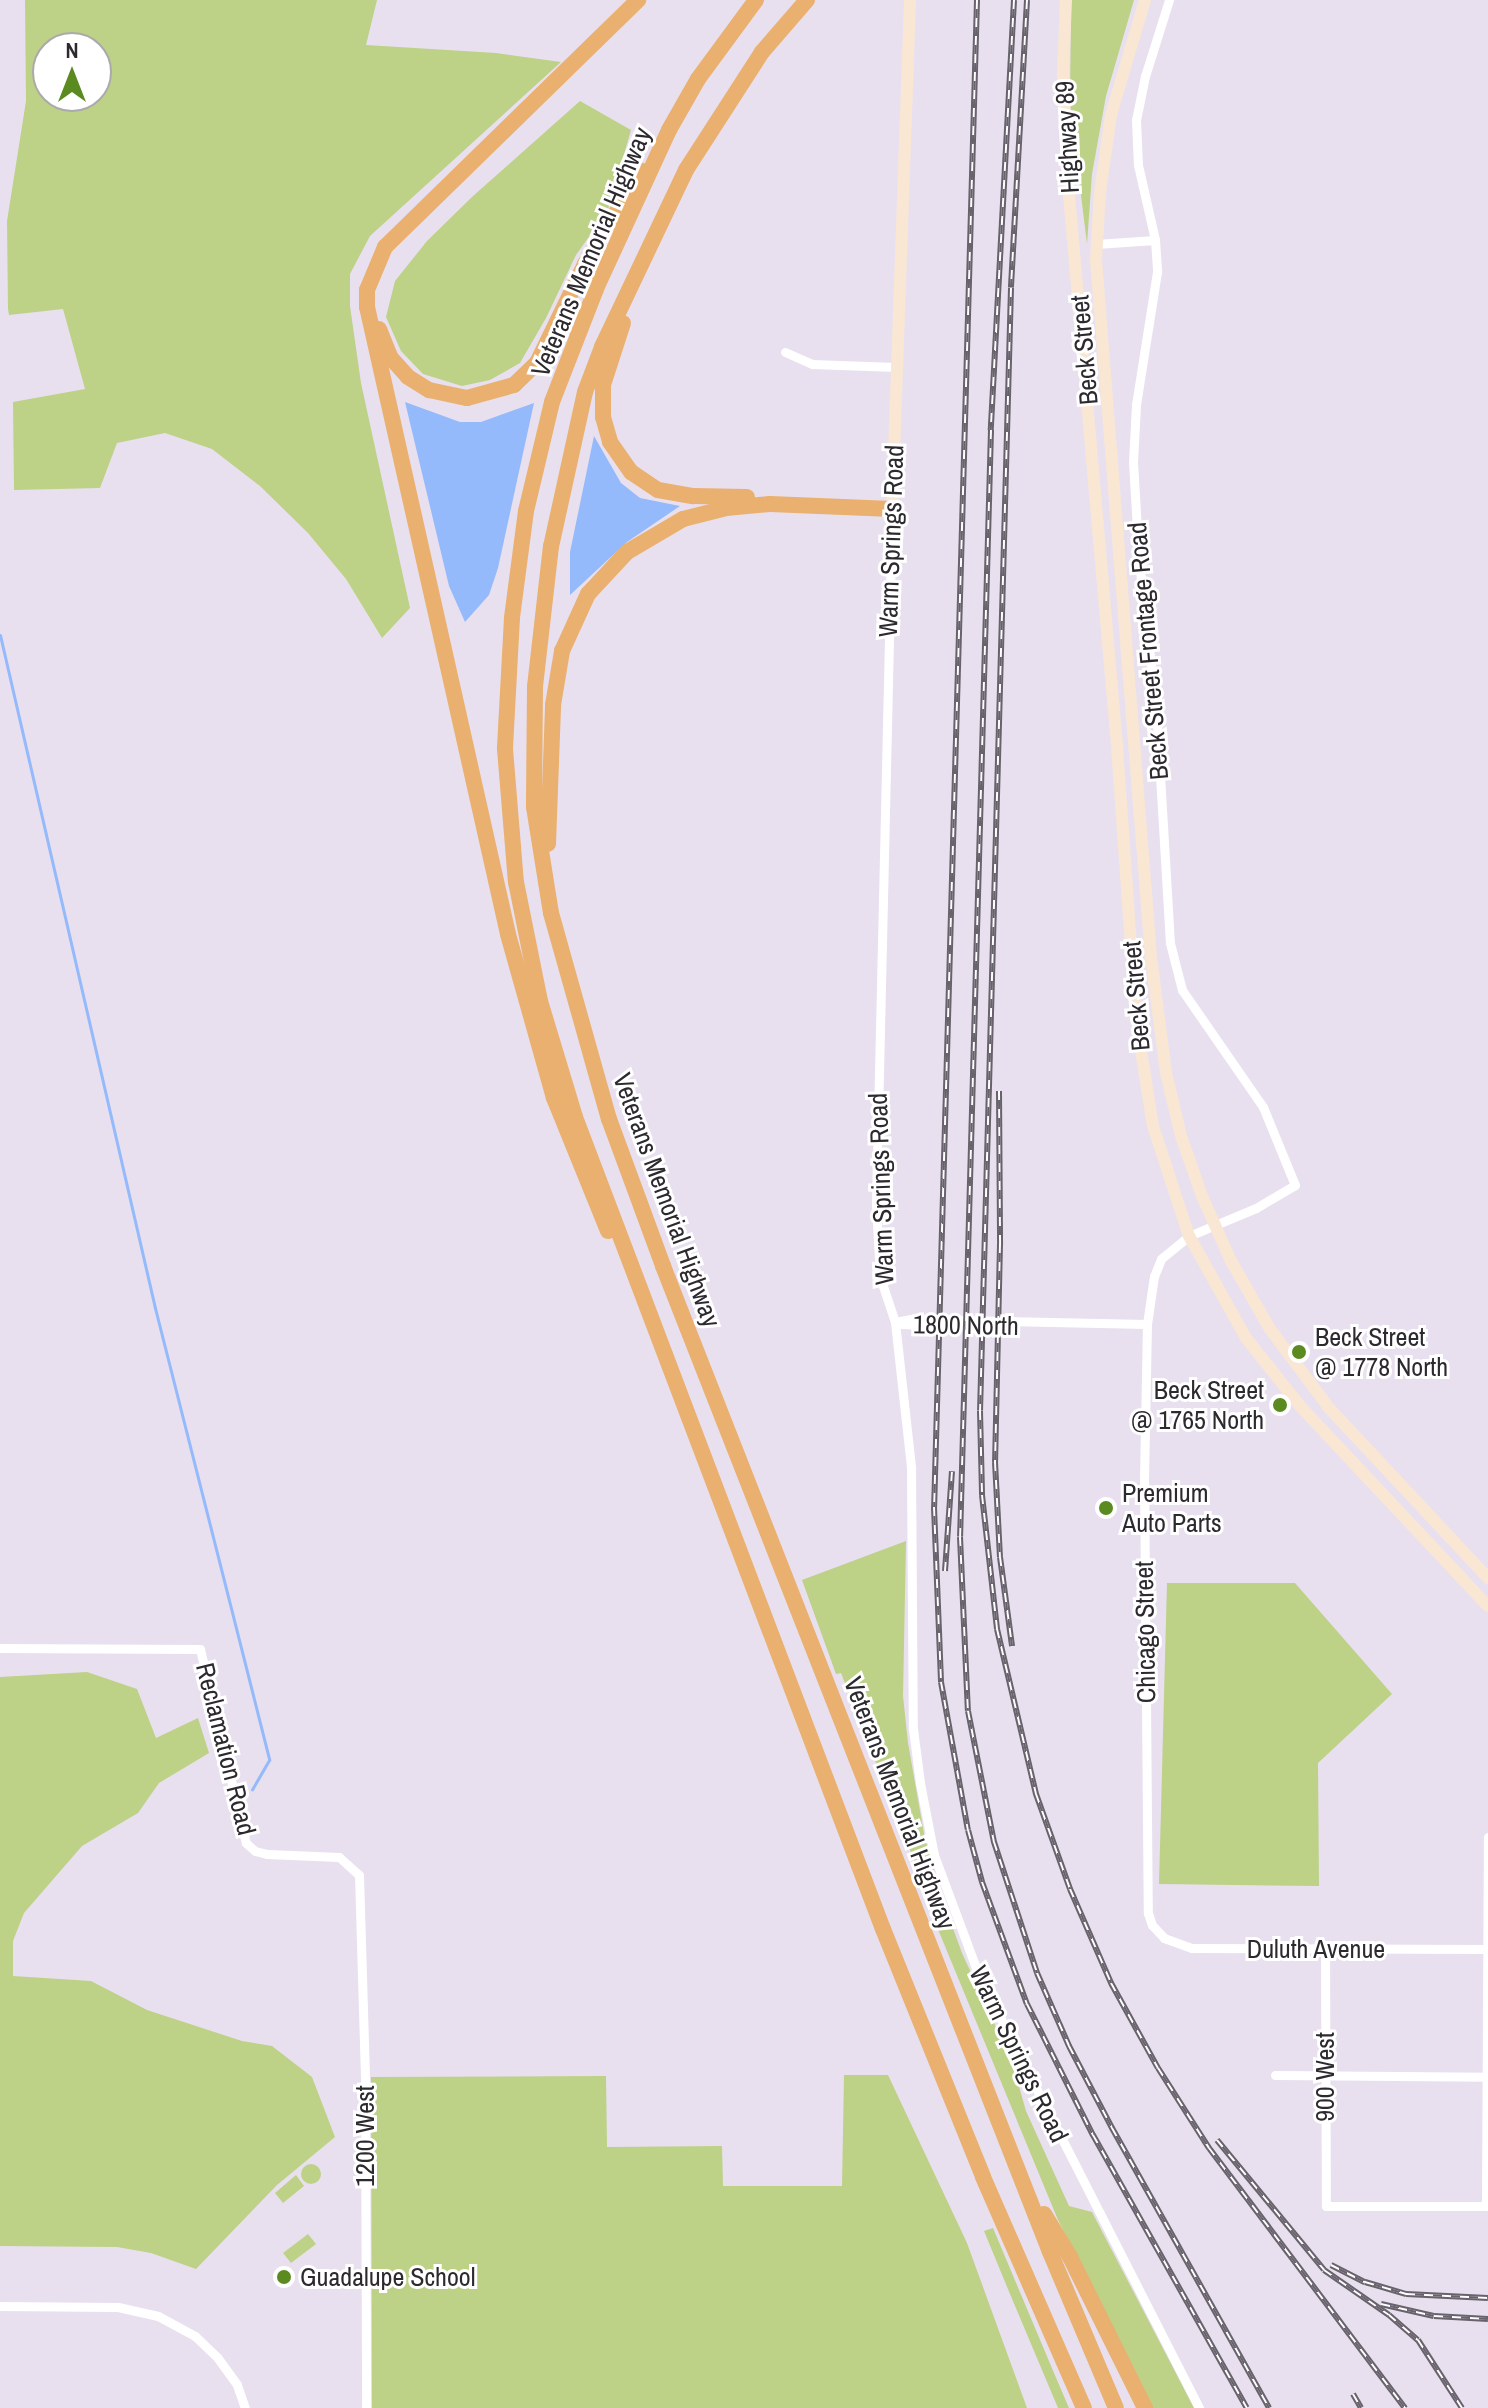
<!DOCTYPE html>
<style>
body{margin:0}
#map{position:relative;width:1488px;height:2408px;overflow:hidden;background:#e8e0ef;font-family:"Archivo Narrow",sans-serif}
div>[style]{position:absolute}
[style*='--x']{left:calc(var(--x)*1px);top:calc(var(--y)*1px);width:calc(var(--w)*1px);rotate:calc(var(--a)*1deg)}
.green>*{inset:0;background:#bdd187}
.round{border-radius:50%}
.water>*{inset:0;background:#94bafb}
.stream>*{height:3px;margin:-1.5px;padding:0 1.5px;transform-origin:1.5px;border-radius:1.5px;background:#94bafb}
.street>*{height:9px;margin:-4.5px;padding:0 4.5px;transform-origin:4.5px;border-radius:4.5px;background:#fff}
.secondary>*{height:12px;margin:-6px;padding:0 6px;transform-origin:6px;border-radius:6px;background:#f9e7d4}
.highway>*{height:16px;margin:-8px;padding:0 8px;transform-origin:8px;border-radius:8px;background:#eab06f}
.rail>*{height:6px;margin-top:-3px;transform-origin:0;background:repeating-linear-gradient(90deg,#fff 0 9px,#67626b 0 18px);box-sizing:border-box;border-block:2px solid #67626b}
.dots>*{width:22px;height:22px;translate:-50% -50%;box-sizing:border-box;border:4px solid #fff;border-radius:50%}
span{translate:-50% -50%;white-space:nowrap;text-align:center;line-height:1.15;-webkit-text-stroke:6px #fff;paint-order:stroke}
.street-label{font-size:26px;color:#2c292f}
.poi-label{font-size:26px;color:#2c292f}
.left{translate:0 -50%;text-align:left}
.right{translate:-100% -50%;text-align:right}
.north{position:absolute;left:32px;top:32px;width:80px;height:80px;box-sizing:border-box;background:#fff;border:2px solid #aba9ac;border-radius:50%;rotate:0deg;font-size:22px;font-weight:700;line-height:32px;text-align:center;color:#2c292f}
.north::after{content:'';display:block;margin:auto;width:28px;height:36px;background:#5a8a20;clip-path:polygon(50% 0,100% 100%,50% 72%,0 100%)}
</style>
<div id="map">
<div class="green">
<i style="clip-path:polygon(evenodd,25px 0,377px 0,366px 45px,496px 53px,561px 62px,370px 236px,350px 274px,350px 306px,361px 383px,410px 608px,382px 638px,346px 579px,308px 533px,260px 486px,212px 449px,165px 433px,117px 443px,100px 488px,14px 490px,13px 402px,85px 389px,63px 309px,9px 315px,8px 309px,7px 221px,26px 101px,25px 0,48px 48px,96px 48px,96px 96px,48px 96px,48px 48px)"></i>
<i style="clip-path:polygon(1071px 0,1134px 0,1106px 96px,1092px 174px,1087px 244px,1070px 105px)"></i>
<i style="clip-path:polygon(580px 101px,631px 130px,608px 210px,576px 255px,546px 318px,520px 363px,490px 380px,462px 386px,423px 374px,401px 351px,386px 317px,395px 281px,427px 241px,473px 196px)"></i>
<i style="clip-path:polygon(906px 1541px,903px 1696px,908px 1743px,925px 1839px,943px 1901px,962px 1953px,1012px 2062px,1026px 2111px,1069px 2206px,1092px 2212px,1194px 2408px,1153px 2408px,1058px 2220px,916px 1876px,919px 1873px,841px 1673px,836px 1674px,802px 1580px)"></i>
<i style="clip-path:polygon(1167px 1583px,1295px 1583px,1392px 1694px,1318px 1763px,1319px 1886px,1159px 1884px)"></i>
<i style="clip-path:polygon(87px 1672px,137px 1689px,156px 1738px,198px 1718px,209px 1753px,159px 1783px,138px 1813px,82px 1846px,24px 1913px,13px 1941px,13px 1976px,91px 1981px,147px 2010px,242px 2041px,272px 2046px,312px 2077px,335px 2137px,277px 2185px,196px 2269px,151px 2253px,117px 2247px,0 2246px,0 1677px)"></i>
<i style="clip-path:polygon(844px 2075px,888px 2075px,967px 2243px,1027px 2408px,372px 2408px,371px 2077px,606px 2076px,607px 2147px,722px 2146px,723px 2186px,842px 2186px)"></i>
<i class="round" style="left:301px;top:2164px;width:20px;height:20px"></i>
<i style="clip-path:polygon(296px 2175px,304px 2186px,283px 2203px,275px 2193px)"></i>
<i style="clip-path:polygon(993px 2228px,1054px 2373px,1069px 2408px,1058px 2408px,1010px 2294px,984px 2231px)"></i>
<i style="clip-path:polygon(308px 2234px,316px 2244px,291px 2263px,283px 2253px)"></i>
</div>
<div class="water">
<i style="clip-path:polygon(405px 402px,460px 422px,481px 422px,534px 403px,498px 568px,489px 595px,465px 622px,449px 586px)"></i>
<i style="clip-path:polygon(594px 436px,621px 483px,640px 498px,680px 506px,627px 542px,570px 595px,570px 552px)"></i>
</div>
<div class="stream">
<i style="--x:0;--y:635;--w:691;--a:77.03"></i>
<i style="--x:155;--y:1308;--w:466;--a:75.8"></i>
<i style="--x:269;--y:1760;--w:34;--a:120"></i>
</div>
<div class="street">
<i style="--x:1169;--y:0;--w:80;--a:107.5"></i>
<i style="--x:1145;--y:76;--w:45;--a:101.6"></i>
<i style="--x:1136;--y:120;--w:45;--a:87.5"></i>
<i style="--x:1138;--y:165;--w:77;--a:77.2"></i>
<i style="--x:1155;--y:240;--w:32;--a:86"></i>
<i style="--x:1157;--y:272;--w:135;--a:99"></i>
<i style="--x:1136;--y:405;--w:57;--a:93"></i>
<i style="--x:1133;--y:462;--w:100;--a:86.6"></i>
<i style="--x:1139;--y:562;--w:147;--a:83.4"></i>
<i style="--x:1156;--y:708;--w:235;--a:86.6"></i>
<i style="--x:1170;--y:943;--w:49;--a:75.7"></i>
<i style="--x:1182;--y:990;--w:142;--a:55.3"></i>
<i style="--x:1263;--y:1107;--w:84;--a:67.7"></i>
<i style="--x:1295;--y:1185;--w:45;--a:149.5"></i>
<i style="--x:1256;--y:1208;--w:73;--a:157.3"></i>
<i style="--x:1189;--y:1236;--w:36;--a:141"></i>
<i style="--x:1161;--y:1259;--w:18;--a:112"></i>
<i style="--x:1154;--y:1276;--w:49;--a:98.3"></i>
<i style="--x:1147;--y:1324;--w:151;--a:91.1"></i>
<i style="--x:1144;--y:1475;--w:438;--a:89.5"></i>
<i style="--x:1148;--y:1913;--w:13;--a:72"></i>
<i style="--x:1152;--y:1925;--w:18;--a:47"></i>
<i style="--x:1164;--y:1938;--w:30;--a:20"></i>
<i style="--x:1192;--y:1948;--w:296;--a:0.2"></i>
<i style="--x:1096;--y:244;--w:59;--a:-3.9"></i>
<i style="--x:785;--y:352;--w:30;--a:24"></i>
<i style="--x:812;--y:364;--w:84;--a:2"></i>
<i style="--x:892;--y:509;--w:696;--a:91.32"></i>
<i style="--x:876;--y:1205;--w:72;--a:86.8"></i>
<i style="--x:880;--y:1277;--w:47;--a:71.6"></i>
<i style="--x:895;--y:1322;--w:146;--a:83.7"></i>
<i style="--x:911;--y:1467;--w:262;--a:89.6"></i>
<i style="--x:913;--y:1729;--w:54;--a:82.6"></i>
<i style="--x:920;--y:1783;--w:73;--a:79"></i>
<i style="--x:934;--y:1855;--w:129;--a:69.6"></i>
<i style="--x:979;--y:1976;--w:485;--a:63"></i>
<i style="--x:895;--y:1322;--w:16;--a:-11"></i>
<i style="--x:911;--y:1319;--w:236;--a:1.2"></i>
<i style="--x:901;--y:1324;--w:53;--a:2.2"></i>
<i style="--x:0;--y:1648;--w:200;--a:0.3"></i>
<i style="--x:200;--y:1649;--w:199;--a:76.7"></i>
<i style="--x:246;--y:1843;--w:12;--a:42"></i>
<i style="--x:255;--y:1851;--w:12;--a:14"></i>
<i style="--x:267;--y:1854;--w:72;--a:2.4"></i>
<i style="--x:339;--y:1857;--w:27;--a:42"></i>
<i style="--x:359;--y:1875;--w:208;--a:88.3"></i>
<i style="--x:365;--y:2083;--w:325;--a:89.8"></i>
<i style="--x:1325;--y:1949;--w:257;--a:89.8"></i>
<i style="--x:1326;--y:2206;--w:160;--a:0"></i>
<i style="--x:1486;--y:2206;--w:369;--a:-89.7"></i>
<i style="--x:1275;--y:2075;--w:213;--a:0.5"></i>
<i style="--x:0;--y:2306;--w:118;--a:0.5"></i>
<i style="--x:118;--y:2307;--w:41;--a:12.7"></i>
<i style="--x:158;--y:2316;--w:42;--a:28.4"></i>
<i style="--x:195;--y:2336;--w:30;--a:44"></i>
<i style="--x:217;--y:2357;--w:34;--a:54"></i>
<i style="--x:237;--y:2385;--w:24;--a:71"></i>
</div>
<div class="secondary">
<i style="--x:1066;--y:0;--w:75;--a:92.3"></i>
<i style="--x:1063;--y:75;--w:97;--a:87.6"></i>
<i style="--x:1067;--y:172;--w:576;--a:85.02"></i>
<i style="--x:1117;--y:746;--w:274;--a:86"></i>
<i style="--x:1136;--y:1019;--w:108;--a:81"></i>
<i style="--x:1153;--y:1126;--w:116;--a:71.9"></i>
<i style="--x:1189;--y:1236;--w:117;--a:60.8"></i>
<i style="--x:1246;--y:1338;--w:87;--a:51.5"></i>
<i style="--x:1300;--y:1406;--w:274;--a:46.8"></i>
<i style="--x:1145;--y:0;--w:120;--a:106.5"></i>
<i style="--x:1111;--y:115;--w:78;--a:98.1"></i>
<i style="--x:1100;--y:192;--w:68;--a:93.4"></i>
<i style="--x:1096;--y:260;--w:699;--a:85.49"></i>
<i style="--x:1151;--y:957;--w:117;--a:82.6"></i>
<i style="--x:1166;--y:1073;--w:65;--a:76.6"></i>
<i style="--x:1181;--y:1136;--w:64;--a:70.7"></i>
<i style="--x:1202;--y:1196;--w:71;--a:66"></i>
<i style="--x:1231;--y:1261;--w:78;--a:60.2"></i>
<i style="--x:1270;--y:1329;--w:99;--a:53.2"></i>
<i style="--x:1329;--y:1408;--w:233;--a:46.9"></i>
<i style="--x:892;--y:509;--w:509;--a:-87.97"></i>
</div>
<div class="highway">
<i style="--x:756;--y:0;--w:98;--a:126.3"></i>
<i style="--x:698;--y:79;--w:59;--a:119.6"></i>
<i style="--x:669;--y:130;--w:175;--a:114.7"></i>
<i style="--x:596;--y:289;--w:121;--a:111.3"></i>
<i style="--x:552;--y:402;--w:112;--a:103.4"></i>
<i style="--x:526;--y:511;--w:108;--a:97.5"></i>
<i style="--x:512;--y:618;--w:131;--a:93.1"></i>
<i style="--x:505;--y:749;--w:133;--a:85.3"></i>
<i style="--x:516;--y:882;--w:121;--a:78.6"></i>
<i style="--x:540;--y:1001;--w:121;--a:73.2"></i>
<i style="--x:575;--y:1117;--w:868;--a:69.23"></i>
<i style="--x:883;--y:1929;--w:267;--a:68"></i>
<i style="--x:983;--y:2177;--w:252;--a:66.4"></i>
<i style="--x:807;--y:0;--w:69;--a:130.9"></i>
<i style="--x:762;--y:52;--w:140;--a:122.8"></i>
<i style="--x:686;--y:170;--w:196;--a:115.4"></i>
<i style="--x:602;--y:347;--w:48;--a:110.7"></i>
<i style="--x:585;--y:392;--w:158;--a:102.4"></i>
<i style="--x:551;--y:546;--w:142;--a:96.5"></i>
<i style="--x:535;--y:687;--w:120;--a:90.5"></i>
<i style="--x:534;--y:807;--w:107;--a:80.9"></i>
<i style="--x:551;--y:913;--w:214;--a:74.3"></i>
<i style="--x:609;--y:1119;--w:157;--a:69.8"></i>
<i style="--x:663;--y:1266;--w:1059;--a:68.57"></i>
<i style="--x:1050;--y:2252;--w:169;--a:67.1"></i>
<i style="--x:623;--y:323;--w:65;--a:107.9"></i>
<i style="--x:603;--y:385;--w:32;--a:90"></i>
<i style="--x:603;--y:417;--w:26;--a:74"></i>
<i style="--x:610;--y:442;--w:37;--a:55"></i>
<i style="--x:631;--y:472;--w:32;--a:34"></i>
<i style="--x:658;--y:490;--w:36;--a:10"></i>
<i style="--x:693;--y:496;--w:54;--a:1.1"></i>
<i style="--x:379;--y:329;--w:31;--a:68"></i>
<i style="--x:391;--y:358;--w:25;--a:48"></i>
<i style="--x:408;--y:377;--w:25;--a:32"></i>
<i style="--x:429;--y:390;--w:39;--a:12"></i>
<i style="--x:467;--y:398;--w:49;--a:-15.5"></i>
<i style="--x:514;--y:385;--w:32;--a:-44"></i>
<i style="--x:537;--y:363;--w:110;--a:-64.1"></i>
<i style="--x:585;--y:264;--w:109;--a:-58.9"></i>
<i style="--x:548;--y:844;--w:139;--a:-87.9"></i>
<i style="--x:553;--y:705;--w:55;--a:-80.5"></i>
<i style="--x:562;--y:651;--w:63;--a:-65.5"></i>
<i style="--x:588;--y:594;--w:57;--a:-47.1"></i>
<i style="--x:627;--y:552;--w:65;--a:-30.5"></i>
<i style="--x:683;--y:519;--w:44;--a:-14.3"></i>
<i style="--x:726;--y:508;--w:44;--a:-5.2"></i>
<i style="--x:770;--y:504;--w:122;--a:2.3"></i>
<i style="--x:608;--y:1231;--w:144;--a:-112.1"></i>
<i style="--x:554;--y:1098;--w:170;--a:-105.7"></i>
<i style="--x:508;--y:934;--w:643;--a:-102.67"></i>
<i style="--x:367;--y:307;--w:17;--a:-90"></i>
<i style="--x:367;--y:290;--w:47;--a:-67.3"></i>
<i style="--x:385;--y:247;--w:354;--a:-44.3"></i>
<i style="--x:1044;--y:2214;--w:50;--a:58.8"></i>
<i style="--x:1070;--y:2257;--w:169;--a:63.6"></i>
</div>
<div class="rail">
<i style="--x:977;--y:0;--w:1508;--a:91.63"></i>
<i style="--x:934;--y:1507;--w:175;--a:87.7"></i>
<i style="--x:941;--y:1682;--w:150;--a:79.7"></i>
<i style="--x:968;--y:1830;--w:54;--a:74.9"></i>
<i style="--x:982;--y:1882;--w:130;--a:69.8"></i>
<i style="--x:1027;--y:2004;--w:147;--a:63.3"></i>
<i style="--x:1093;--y:2135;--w:313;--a:60.6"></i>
<i style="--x:1014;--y:0;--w:431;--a:93.1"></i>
<i style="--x:991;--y:430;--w:1107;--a:91.6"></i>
<i style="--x:960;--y:1537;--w:174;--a:87.4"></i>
<i style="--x:968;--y:1711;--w:134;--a:78.8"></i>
<i style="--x:994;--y:1842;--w:138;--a:71.8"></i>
<i style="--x:1037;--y:1973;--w:80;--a:66.3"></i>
<i style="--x:1069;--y:2046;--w:93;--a:62.3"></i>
<i style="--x:1112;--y:2128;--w:321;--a:60.7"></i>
<i style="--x:1027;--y:0;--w:288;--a:93.2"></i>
<i style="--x:1011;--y:288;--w:1123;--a:91.58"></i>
<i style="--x:980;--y:1411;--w:84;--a:88.6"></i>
<i style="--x:982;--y:1495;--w:135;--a:83.6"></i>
<i style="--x:997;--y:1629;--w:170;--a:76.7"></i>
<i style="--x:1036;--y:1794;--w:101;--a:70.3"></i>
<i style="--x:1070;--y:1889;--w:103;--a:66.4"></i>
<i style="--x:1111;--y:1983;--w:97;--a:61.1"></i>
<i style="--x:1158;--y:2068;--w:95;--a:57.5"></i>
<i style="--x:1209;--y:2148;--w:326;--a:53"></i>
<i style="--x:999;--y:1091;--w:153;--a:89.6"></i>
<i style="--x:1000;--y:1244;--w:218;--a:91.3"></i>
<i style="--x:995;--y:1462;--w:95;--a:87"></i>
<i style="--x:1000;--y:1557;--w:90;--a:82.3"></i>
<i style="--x:945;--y:1571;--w:100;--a:-86"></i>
<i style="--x:1217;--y:2140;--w:168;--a:50.5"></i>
<i style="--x:1324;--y:2270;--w:79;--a:34.7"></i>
<i style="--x:1389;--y:2315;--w:38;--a:41"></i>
<i style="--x:1418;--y:2340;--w:81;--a:57.1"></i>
<i style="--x:1331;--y:2265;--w:38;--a:27"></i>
<i style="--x:1365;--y:2282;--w:43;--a:16.3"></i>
<i style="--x:1406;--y:2294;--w:82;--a:2.8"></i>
<i style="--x:1381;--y:2304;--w:54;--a:12.8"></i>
<i style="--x:1434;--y:2316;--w:54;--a:3.2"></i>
<i style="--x:1353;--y:2394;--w:16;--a:60"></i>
</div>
<div class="dots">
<i style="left:1299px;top:1352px;background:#5a8a20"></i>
<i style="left:1280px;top:1405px;background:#5a8a20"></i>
<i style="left:1106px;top:1508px;background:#5a8a20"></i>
<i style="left:284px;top:2277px;background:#5a8a20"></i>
</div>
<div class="street-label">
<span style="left:1067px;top:137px;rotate:-93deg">Highway 89</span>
<span style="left:591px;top:252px;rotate:-67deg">Veterans Memorial Highway</span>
<span style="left:1084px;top:350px;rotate:-95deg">Beck Street</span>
<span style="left:891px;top:541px;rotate:-88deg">Warm Springs Road</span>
<span style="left:1148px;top:651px;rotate:-95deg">Beck Street Frontage Road</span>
<span style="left:1136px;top:996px;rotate:-95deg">Beck Street</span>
<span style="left:881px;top:1189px;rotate:-92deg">Warm Springs Road</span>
<span style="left:667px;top:1200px;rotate:70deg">Veterans Memorial Highway</span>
<span style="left:966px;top:1325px;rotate:1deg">1800 North</span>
<span style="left:1145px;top:1632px;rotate:-91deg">Chicago Street</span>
<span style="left:226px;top:1749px;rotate:76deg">Reclamation Road</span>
<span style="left:900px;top:1803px;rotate:69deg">Veterans Memorial Highway</span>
<span style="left:1316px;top:1949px">Duluth Avenue</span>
<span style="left:1019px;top:2054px;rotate:64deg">Warm Springs Road</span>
<span style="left:1325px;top:2077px;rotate:-90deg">900 West</span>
<span style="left:365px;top:2136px;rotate:-90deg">1200 West</span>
</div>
<div class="poi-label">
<span class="left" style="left:1315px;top:1352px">Beck Street<br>@ 1778 North</span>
<span class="right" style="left:1264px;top:1405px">Beck Street<br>@ 1765 North</span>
<span class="left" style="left:1122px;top:1508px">Premium<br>Auto Parts</span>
<span class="left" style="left:300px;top:2277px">Guadalupe School</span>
</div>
<div class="north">N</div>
</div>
